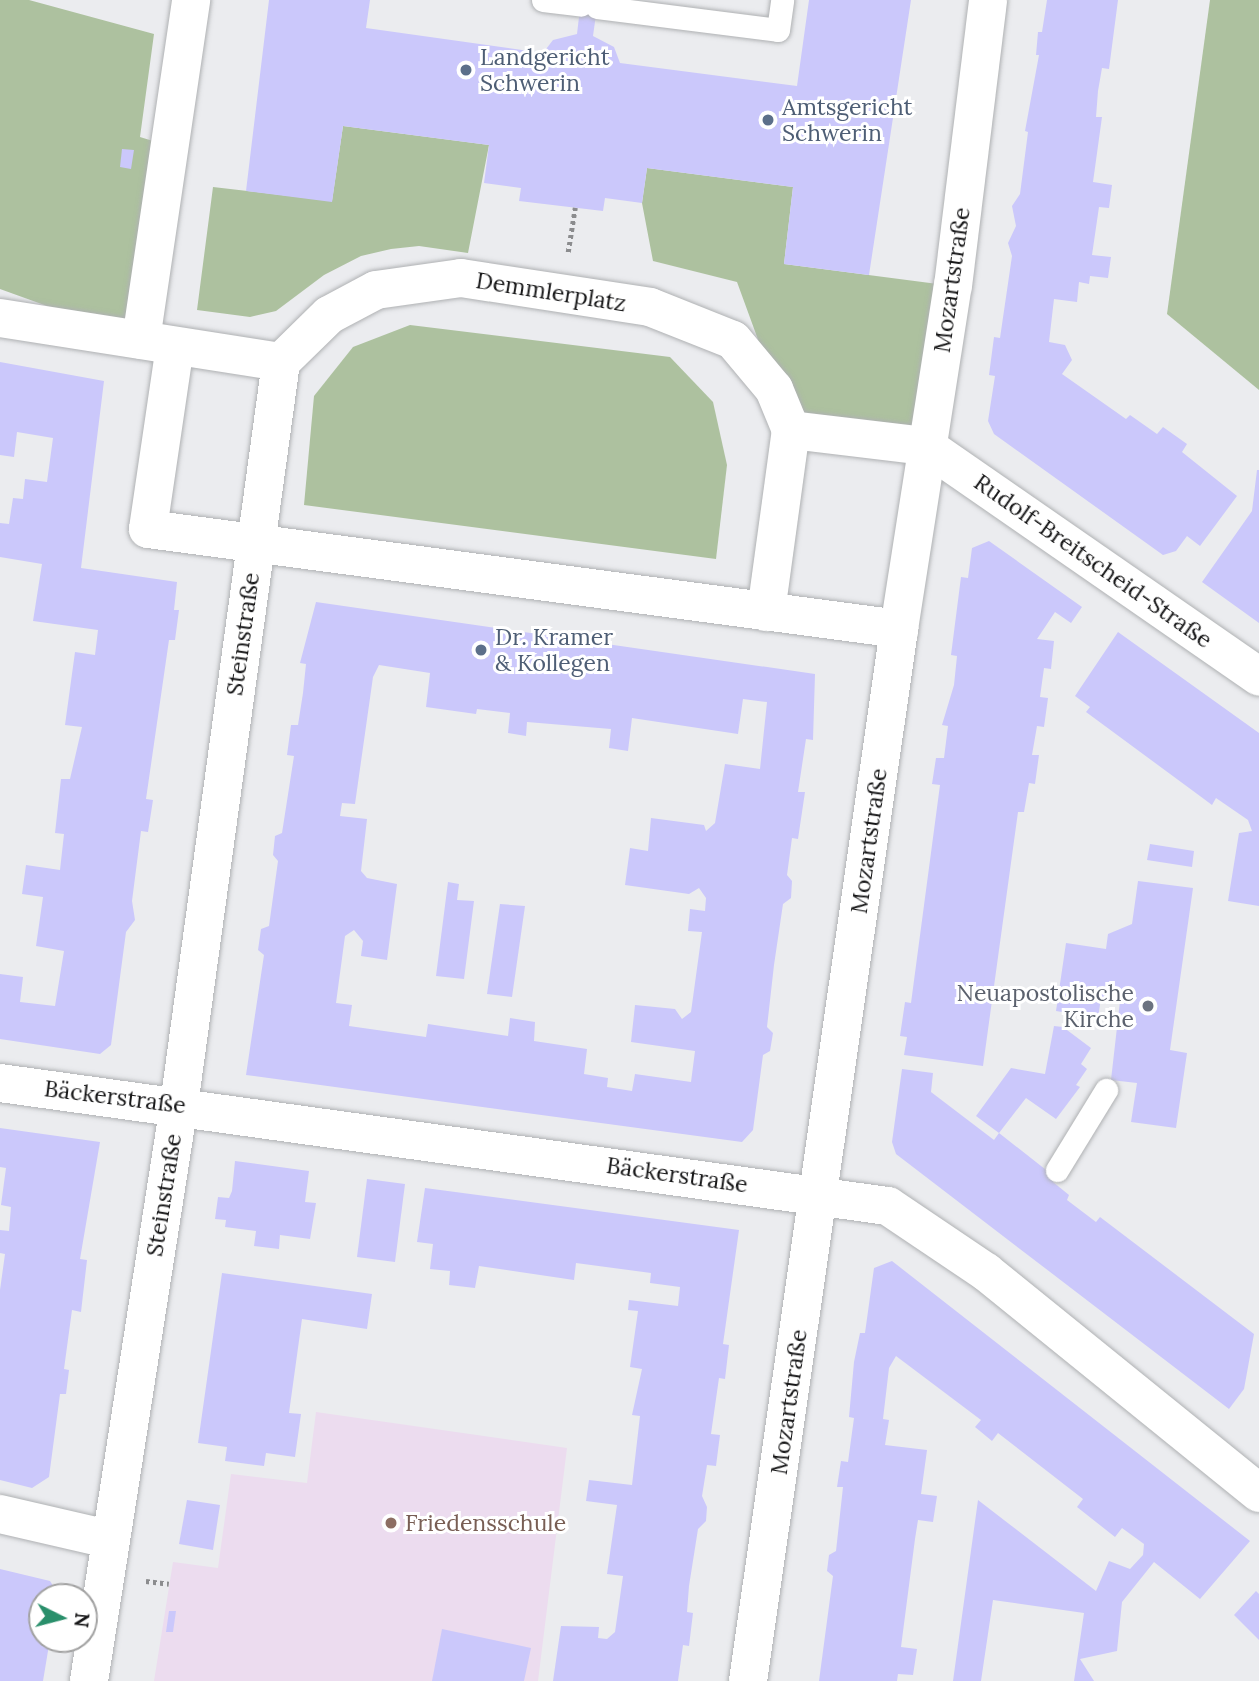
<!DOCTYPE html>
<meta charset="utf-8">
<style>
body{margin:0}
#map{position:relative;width:1259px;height:1681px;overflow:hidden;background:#ebecef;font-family:Lora,serif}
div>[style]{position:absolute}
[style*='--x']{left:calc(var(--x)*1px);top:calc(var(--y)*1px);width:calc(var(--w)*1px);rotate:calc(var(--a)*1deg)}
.education>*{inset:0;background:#ecdcef}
.green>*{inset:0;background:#adc19f}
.building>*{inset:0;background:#cbc8fb}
.path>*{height:4.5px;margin-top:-2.25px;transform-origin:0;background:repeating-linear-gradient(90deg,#8b8c8e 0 3.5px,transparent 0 7px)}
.roads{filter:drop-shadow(0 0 2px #afb1b3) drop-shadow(0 0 2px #afb1b3)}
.service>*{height:23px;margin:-11.5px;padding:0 11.5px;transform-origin:11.5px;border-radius:11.5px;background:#fff}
.minor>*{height:38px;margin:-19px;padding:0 19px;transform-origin:19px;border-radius:19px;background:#fff}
.dots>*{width:19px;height:19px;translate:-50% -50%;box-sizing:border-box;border:4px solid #fff;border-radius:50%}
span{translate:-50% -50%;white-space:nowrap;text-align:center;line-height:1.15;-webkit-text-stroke:6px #fff;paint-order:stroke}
.service-label{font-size:23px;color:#4e5e75}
.left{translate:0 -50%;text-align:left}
.street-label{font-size:23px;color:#161617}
.worship-label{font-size:23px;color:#5b616d}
.right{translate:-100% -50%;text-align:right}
.education-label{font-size:23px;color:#785e54}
.north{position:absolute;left:28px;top:1583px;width:70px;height:70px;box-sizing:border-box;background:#fff;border:2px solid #a2a2a2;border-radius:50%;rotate:96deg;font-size:19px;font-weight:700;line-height:28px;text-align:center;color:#161617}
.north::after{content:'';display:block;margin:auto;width:24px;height:32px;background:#298f6b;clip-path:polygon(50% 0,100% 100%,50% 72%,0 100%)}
</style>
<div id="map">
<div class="education">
<i style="clip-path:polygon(316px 1412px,567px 1448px,538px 1681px,154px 1681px,173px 1562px,218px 1568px,231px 1474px,307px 1483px)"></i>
</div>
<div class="green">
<i style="clip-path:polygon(0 0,29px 0,154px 34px,140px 137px,169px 146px,141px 340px,0 289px)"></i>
<i style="clip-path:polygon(1210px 0,1259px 0,1259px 390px,1167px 314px)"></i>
<i style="clip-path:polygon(343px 126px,489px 145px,468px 253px,419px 246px,391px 249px,361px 256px,324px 275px,276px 311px,250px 317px,197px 310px,213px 187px,332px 201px)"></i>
<i style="clip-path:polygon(647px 168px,793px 187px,784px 264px,953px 286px,926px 446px,791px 430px,737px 282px,653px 261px,642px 203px)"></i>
<i style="clip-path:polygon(410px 325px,670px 357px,713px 402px,727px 465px,716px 559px,304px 505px,314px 396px,353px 347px)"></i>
</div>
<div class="building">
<i style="clip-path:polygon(269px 0,370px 0,366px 28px,543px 53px,553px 40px,577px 34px,581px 0,598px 0,593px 36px,614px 47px,620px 63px,797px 86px,809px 0,911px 0,869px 275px,784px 264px,793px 187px,647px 168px,642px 203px,605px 198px,603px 211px,519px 201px,521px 188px,484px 183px,489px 145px,343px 126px,332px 202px,246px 191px)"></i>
<i style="clip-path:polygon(1047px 0,1118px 0,1109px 69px,1102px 68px,1098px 91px,1096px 117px,1102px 117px,1093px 182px,1112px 185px,1109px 208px,1099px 207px,1092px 255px,1111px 257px,1108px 278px,1090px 276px,1089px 284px,1079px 282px,1077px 302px,1054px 299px,1049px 342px,1065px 345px,1072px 360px,1062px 374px,1126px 419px,1130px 415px,1157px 434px,1163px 427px,1187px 444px,1182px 452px,1237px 496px,1200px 546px,1187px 536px,1176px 551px,1163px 555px,994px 434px,988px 421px,995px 376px,989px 375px,994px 337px,1000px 338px,1012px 256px,1008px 243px,1016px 226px,1012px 206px,1020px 194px,1028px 132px,1025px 131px,1039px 55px,1036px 55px,1038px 32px,1042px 32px)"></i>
<i style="clip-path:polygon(122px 149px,134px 150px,131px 169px,120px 167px)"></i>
<i style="clip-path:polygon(0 362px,104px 381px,81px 568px,177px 582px,174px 610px,179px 610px,175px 640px,169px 640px,146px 799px,153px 800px,148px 832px,141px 831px,132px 901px,135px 920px,126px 932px,111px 1045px,100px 1054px,0 1039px,0 974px,23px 977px,20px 1002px,55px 1006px,64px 951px,36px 946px,43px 897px,22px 894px,26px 865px,60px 870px,64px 834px,55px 833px,61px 779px,70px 779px,82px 727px,65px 725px,75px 652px,95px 655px,98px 630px,33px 621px,42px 564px,0 557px,0 523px,9px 524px,13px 498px,23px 499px,25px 479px,47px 482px,53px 438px,17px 432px,14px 457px,0 455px)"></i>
<i style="clip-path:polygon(1257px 470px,1259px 470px,1259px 623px,1202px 582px,1252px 511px)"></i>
<i style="clip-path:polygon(989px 541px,1082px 607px,1071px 623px,1055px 612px,1037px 639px,1054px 641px,1051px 669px,1044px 668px,1040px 697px,1048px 698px,1044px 727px,1037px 726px,1032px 755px,1039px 755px,1035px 784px,1029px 783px,1024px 812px,1018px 812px,983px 1066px,904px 1055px,907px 1037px,900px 1036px,905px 1002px,911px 1003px,940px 785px,932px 784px,936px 758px,944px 758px,948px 726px,942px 725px,954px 685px,957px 656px,951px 655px,961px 577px,968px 578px,972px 548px)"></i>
<i style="clip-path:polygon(evenodd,316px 602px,815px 674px,813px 740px,806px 739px,798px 792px,805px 792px,798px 839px,792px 838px,787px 875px,792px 881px,791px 898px,783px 904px,774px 965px,767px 1027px,773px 1033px,770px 1051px,763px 1055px,753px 1130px,742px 1142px,246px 1075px,264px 955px,258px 950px,261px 929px,269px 926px,278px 861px,273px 855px,275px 836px,282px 833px,294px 756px,287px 755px,291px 725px,298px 725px,303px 693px,306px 664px,300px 663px,316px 602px,379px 665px,430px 673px,426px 707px,476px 714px,477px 709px,510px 713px,508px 733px,526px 736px,527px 722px,611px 729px,609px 748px,628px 751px,632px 718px,738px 734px,743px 699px,767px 702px,760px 769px,725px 764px,715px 823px,706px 831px,704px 825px,651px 818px,648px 851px,630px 848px,625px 885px,689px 894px,699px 888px,706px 898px,705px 911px,690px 909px,688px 931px,702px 932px,691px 1012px,682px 1019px,675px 1009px,635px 1005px,631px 1042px,695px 1051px,691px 1082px,635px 1074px,632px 1091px,607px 1087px,608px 1078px,584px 1074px,587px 1049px,534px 1041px,535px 1022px,510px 1018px,508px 1036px,428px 1024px,426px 1037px,349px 1026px,352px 1005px,336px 1003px,345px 936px,354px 930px,363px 941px,361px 956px,387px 960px,397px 884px,367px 878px,361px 871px,367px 819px,340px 816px,342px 803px,355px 804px,373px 677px,379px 665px)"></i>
<i style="clip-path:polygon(1118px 632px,1259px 733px,1259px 906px,1228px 901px,1239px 833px,1252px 831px,1248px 820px,1216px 798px,1212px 805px,1204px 799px,1086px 712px,1090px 707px,1075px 696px)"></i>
<i style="clip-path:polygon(1150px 844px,1194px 851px,1192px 867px,1147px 860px)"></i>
<i style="clip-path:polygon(1138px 881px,1193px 888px,1170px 1050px,1187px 1053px,1176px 1128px,1131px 1122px,1137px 1083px,1111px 1080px,1120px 1001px,1101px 998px,1098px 1018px,1056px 1011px,1066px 943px,1106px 949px,1108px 934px,1132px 924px)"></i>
<i style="clip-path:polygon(448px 882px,459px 884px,457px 900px,474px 901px,464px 979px,436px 976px)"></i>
<i style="clip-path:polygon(500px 904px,525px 906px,512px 997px,487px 994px)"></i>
<i style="clip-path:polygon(1054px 1026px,1063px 1027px,1091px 1048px,1081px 1064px,1087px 1069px,1076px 1085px,1080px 1087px,1056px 1119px,1026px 1098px,999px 1133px,1055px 1177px,1053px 1182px,1069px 1195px,1067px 1200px,1096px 1222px,1100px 1217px,1254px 1334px,1244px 1389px,1229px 1409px,896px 1154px,892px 1142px,902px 1069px,933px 1073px,931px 1092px,994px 1140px,999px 1133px,976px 1116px,1011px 1068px,1045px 1074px)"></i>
<i style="clip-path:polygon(0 1128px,100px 1142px,80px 1259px,87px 1260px,81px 1312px,72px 1310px,64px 1369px,69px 1370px,66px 1394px,60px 1394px,49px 1477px,32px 1488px,0 1480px,0 1290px,5px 1254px,0 1253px,0 1230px,9px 1231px,11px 1207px,1px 1205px,6px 1168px,0 1167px)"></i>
<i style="clip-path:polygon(235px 1161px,309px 1171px,305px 1202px,316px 1203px,310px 1239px,280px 1235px,279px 1249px,254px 1246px,256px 1231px,225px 1227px,226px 1220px,215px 1219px,218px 1197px,229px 1198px,232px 1191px)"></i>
<i style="clip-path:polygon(367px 1179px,405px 1184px,395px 1262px,357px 1257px)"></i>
<i style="clip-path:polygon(425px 1188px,739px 1230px,723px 1344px,729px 1345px,725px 1379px,719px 1378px,711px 1434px,720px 1435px,716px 1466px,707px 1465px,702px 1496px,707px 1507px,706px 1521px,698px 1529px,689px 1586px,687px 1612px,693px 1613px,689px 1646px,683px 1645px,678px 1681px,553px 1681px,561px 1626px,599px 1627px,598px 1638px,607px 1639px,615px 1632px,623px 1576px,607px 1574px,617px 1505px,586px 1501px,589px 1480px,632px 1485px,640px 1416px,632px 1415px,642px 1369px,630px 1367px,638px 1311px,628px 1310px,629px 1300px,678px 1306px,680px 1287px,650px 1283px,651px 1273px,576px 1263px,574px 1280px,479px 1266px,475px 1288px,449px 1285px,450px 1271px,430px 1269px,433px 1244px,417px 1242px)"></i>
<i style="clip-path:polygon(892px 1261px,1250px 1541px,1200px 1599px,1154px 1562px,1122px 1602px,1117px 1651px,1080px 1659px,1094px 1681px,1074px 1681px,1084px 1613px,993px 1600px,981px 1681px,953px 1681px,978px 1500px,1096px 1591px,1109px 1561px,1130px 1569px,1143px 1555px,1144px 1544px,1122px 1528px,1115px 1537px,1077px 1507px,1083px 1499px,998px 1433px,992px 1441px,975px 1427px,981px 1420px,896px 1356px,889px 1368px,883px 1419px,889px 1420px,885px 1445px,927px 1450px,921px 1494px,937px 1496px,933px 1522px,918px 1520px,915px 1539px,901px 1647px,917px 1649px,913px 1675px,898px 1674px,897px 1681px,819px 1681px,833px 1576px,827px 1571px,829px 1555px,836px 1551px,843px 1487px,837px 1487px,841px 1461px,848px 1462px,854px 1418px,849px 1417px,854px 1362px,860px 1333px,865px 1333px,874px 1268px)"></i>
<i style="clip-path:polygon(222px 1273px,372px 1294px,367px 1329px,302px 1319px,289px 1413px,301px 1414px,295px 1457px,266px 1453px,264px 1466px,225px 1461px,227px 1447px,198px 1443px)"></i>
<i style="clip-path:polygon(187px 1500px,220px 1505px,213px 1550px,179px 1544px)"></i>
<i style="clip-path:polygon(0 1569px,50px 1581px,57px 1592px,56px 1597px,42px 1597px,42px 1639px,50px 1639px,43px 1681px,0 1681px)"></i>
<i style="clip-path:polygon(1256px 1591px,1259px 1594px,1259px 1640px,1234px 1615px)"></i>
<i style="clip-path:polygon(169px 1611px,176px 1611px,173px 1632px,166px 1632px)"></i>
<i style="clip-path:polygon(442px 1629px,531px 1648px,524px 1681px,432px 1681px)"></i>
</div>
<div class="path">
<i style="--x:568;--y:252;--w:45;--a:-81"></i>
<i style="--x:146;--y:1581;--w:23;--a:7"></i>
</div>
<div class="roads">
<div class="service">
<i style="--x:543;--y:0;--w:38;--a:7"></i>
<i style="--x:597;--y:7;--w:182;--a:7.2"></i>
<i style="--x:778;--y:30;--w:30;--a:-82"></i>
<i style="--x:1057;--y:1170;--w:94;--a:-58.5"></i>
</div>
<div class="minor">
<i style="--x:0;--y:318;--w:284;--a:8.9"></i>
<i style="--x:281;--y:362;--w:67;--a:-44.4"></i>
<i style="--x:329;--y:315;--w:53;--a:-28"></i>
<i style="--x:376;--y:290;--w:86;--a:-8"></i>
<i style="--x:461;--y:278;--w:191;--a:8.7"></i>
<i style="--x:650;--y:307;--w:89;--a:21.7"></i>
<i style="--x:733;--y:340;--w:64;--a:50.1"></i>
<i style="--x:774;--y:389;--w:44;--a:67.5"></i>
<i style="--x:791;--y:430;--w:136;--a:6.8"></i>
<i style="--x:926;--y:446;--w:405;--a:34.7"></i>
<i style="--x:141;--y:340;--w:344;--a:-81.6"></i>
<i style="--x:175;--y:346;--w:185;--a:98.4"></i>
<i style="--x:148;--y:529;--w:758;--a:7.58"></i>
<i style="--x:766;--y:612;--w:184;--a:-82.2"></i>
<i style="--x:0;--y:1083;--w:896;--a:7.89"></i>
<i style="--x:888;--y:1206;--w:118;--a:34"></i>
<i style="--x:986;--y:1272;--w:351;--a:39"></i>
<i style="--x:0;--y:1514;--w:111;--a:13"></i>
<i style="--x:89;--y:1681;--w:583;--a:-81.12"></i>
<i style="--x:179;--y:1105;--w:750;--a:-82.18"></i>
<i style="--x:748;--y:1681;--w:1063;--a:-81.83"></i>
<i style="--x:899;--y:629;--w:347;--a:-81.1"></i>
<i style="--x:953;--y:286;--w:288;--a:-83"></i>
</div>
</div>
<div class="dots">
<i style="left:466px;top:70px;background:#5c6f8a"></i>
<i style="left:768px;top:120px;background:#5c6f8a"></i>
<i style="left:481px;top:650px;background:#5c6f8a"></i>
<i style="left:1148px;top:1006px;background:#6b7280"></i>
<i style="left:391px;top:1523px;background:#8d6e63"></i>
</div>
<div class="service-label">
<span class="left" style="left:480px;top:70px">Landgericht<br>Schwerin</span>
<span class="left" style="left:782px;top:120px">Amtsgericht<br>Schwerin</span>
<span class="left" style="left:495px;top:650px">Dr. Kramer<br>&amp; Kollegen</span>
</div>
<div class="street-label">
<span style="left:952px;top:280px;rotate:-82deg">Mozartstraße</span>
<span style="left:551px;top:292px;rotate:9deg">Demmlerplatz</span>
<span style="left:1093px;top:561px;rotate:35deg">Rudolf-Breitscheid-Straße</span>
<span style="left:243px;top:634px;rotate:-82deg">Steinstraße</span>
<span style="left:869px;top:841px;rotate:-82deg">Mozartstraße</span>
<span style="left:115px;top:1097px;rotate:7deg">Bäckerstraße</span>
<span style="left:677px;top:1175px;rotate:8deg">Bäckerstraße</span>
<span style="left:164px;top:1195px;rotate:-81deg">Steinstraße</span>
<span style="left:789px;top:1402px;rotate:-82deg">Mozartstraße</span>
</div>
<div class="worship-label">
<span class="right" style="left:1134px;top:1006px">Neuapostolische<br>Kirche</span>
</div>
<div class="education-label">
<span class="left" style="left:405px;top:1523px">Friedensschule</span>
</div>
<div class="north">N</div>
</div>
